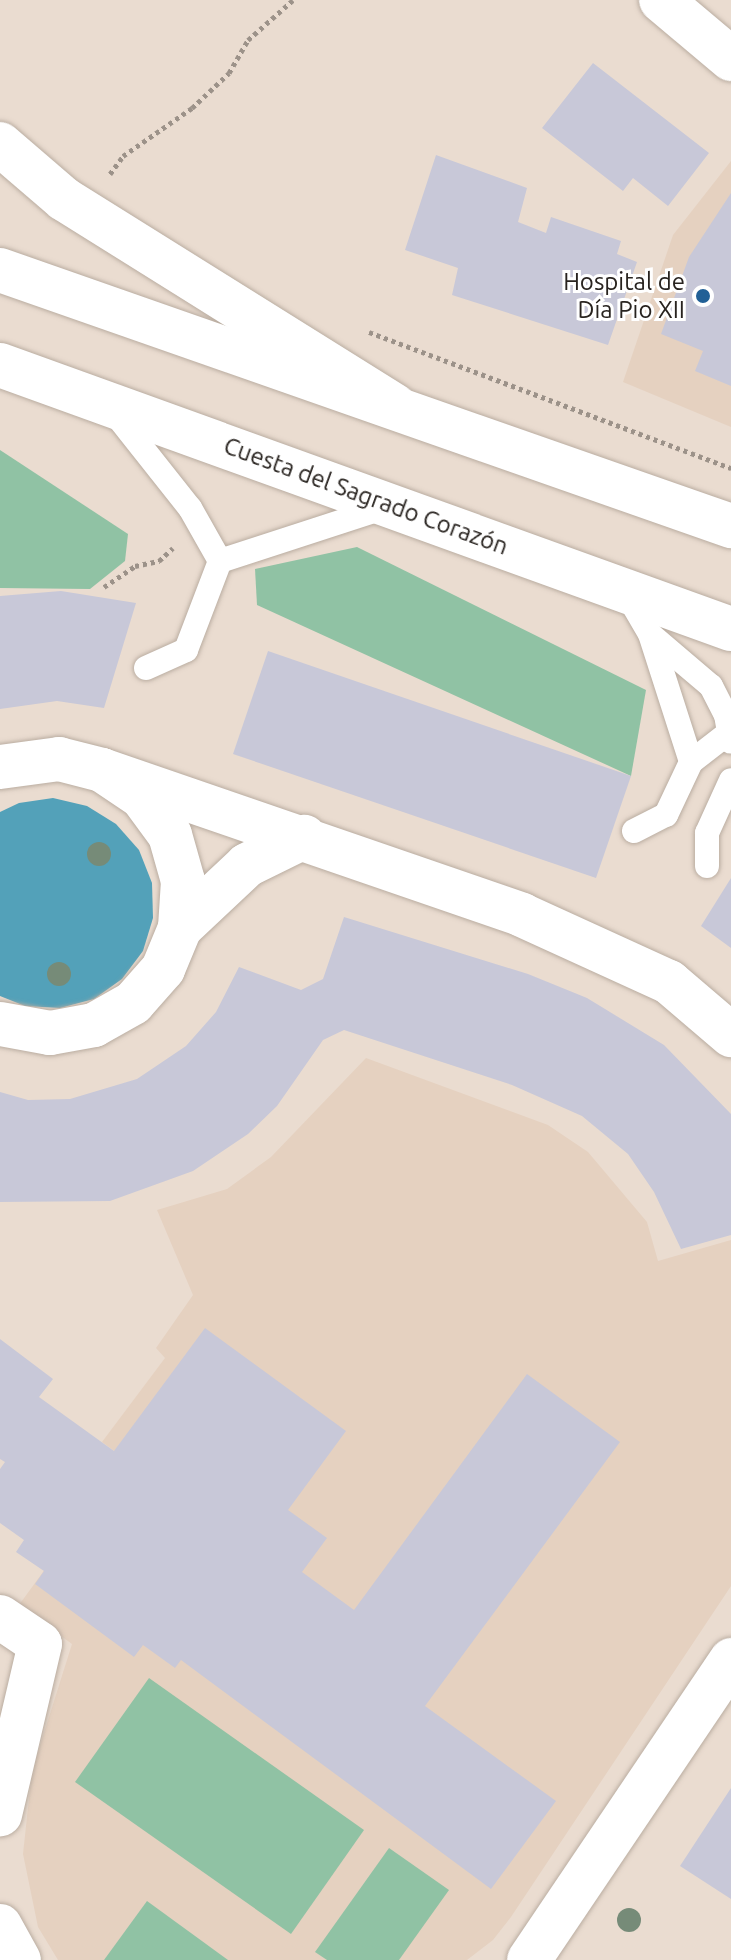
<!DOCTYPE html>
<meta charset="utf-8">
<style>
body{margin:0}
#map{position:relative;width:731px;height:1960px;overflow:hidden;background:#eadcd0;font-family:Ubuntu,sans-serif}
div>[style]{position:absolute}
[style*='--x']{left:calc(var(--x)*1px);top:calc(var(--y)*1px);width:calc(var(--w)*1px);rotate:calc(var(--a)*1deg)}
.built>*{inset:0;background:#e5d1c0}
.green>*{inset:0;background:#90c2a4}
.water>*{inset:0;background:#53a1b9}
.building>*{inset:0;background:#c8c8d8}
.path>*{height:5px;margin-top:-2.5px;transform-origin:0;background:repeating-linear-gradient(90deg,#9c9289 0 4px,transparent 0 8px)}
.roads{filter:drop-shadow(0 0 2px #baada1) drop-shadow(0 0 2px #baada1)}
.service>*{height:24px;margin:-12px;padding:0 12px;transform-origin:12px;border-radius:12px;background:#fff}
.minor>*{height:44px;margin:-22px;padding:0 22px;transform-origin:22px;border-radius:22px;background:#fff}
.secondary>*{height:44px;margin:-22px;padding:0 22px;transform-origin:22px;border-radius:22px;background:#fff}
.motorway>*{height:44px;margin:-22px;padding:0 22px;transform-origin:22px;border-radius:22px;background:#fff}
.trees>*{width:24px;height:24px;margin:-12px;border-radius:50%;background:#768b78}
.dots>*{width:22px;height:22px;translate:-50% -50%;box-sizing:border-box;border:4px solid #fff;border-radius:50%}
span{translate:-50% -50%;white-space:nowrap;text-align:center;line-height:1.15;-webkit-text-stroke:6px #fff;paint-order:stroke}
.poi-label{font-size:24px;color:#28231f}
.right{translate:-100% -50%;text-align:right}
.street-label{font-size:24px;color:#28231f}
</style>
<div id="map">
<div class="built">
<i style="clip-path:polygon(731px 161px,731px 427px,623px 382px,673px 235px)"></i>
<i style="clip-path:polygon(366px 1058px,548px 1125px,588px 1152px,647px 1222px,658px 1261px,731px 1240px,731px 1586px,511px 1917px,493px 1940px,467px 1960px,58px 1960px,38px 1927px,23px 1854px,32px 1771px,72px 1644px,19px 1605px,125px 1459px,102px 1442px,165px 1358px,156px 1348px,193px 1295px,157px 1210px,227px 1189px,271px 1157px)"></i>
</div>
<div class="green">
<i style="clip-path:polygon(0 450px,128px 534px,125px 561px,90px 589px,0 588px)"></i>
<i style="clip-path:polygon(357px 547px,646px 690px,631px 776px,257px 605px,255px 569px)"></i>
<i style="clip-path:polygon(149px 1678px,364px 1830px,291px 1934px,75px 1782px)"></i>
<i style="clip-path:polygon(389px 1848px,449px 1890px,399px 1960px,327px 1960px,315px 1952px)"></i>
<i style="clip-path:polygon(147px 1901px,228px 1960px,104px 1960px)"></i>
</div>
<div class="water">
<i style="clip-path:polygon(53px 798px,87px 806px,116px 824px,139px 850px,152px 883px,153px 918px,143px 951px,122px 979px,94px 999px,60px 1008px,25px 1006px,0 996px,0 812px,19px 803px)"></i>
</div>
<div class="building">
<i style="clip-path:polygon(593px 63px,709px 153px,668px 206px,633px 178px,623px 191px,542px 128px)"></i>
<i style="clip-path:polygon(436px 155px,527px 188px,518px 222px,546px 233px,551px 217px,621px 241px,617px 254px,637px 262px,608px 345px,452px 295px,458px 268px,405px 250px)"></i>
<i style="clip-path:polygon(731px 193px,731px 386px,695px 371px,703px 351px,661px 334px,689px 257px)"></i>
<i style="clip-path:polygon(61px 591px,136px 603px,104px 708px,57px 701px,0 709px,0 596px)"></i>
<i style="clip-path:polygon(268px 651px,631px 776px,596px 878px,233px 754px)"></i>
<i style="clip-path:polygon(731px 878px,731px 948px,701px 926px)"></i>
<i style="clip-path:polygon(344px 917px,528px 974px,587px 998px,664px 1045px,731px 1114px,731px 1235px,681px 1249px,654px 1192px,628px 1154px,582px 1116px,512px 1085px,344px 1030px,323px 1040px,277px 1106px,248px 1134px,193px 1171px,110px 1201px,0 1202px,0 1092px,28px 1100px,70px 1099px,137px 1079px,186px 1046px,216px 1012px,239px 967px,301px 990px,323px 979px)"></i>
<i style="clip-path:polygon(205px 1328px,346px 1431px,288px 1510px,327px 1538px,302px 1572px,354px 1610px,527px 1374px,620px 1442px,425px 1706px,556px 1801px,491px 1889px,181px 1660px,175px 1668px,143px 1645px,134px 1657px,35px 1584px,44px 1571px,16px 1552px,24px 1540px,0 1523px,0 1469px,5px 1462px,0 1459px,0 1339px,53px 1379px,39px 1397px,114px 1451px)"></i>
<i style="clip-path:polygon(731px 1788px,731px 1899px,680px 1866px)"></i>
</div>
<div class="path">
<i style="--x:110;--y:174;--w:22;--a:-54"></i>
<i style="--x:123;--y:156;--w:84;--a:-34.8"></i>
<i style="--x:192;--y:108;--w:51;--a:-43.4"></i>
<i style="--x:229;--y:73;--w:38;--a:-60"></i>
<i style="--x:248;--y:40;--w:60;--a:-41.6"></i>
<i style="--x:369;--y:332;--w:387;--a:20.6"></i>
<i style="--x:104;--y:587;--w:37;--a:-34"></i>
<i style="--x:135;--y:566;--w:25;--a:-12"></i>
<i style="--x:159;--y:561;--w:19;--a:-43"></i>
</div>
<div class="roads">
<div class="service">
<i style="--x:113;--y:411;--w:124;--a:51.6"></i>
<i style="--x:190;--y:508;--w:61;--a:60.5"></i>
<i style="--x:626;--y:593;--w:48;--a:59.7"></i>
<i style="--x:650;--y:634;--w:134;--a:72.2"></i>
<i style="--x:652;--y:636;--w:77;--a:40.3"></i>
<i style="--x:711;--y:686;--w:33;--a:63"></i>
<i style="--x:726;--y:715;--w:27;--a:80"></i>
<i style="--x:146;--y:668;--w:44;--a:-24.2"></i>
<i style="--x:186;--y:650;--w:95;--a:-69.1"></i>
<i style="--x:220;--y:561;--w:175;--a:-18"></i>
<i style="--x:634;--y:831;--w:36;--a:-27"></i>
<i style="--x:666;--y:815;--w:59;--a:-64.7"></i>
<i style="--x:691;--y:762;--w:51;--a:-37.8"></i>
<i style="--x:707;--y:866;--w:33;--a:-90"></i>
<i style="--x:707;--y:833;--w:58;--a:-65.6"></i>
</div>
<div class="minor">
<i style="--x:661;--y:0;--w:92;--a:40.1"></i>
<i style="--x:0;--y:767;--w:60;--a:-7.7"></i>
<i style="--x:59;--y:759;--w:44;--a:14.3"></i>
<i style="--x:102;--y:770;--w:48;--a:34"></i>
<i style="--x:142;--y:797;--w:47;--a:53.6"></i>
<i style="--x:170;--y:835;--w:48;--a:74.2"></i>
<i style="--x:183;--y:881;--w:47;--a:93.7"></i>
<i style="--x:180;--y:928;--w:44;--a:112.5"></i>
<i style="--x:163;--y:969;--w:45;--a:131.4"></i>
<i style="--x:133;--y:1003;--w:45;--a:150.6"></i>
<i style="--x:94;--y:1025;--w:45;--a:169.7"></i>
<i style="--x:50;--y:1033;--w:51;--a:-169.8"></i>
<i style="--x:102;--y:770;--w:444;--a:19"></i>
<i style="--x:522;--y:915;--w:162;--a:24.5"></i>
<i style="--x:669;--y:982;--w:82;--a:40.5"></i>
<i style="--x:180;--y:928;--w:92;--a:-43.2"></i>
<i style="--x:247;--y:865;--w:64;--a:-26.2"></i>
<i style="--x:0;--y:1617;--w:48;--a:34"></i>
<i style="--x:40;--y:1644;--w:175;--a:103.2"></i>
<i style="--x:0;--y:1926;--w:39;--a:61"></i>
<i style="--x:529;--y:1960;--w:362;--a:-56"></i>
</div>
<div class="secondary">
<i style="--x:0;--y:270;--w:775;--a:19.3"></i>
<i style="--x:0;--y:365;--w:777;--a:19.86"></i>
</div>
<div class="motorway">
<i style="--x:0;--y:144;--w:84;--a:40.7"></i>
<i style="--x:64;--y:199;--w:390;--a:32"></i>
</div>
</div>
<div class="trees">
<i style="left:99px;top:854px"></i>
<i style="left:59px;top:974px"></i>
<i style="left:629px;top:1920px"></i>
</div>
<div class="dots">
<i style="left:703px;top:296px;background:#216096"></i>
</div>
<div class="poi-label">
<span class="right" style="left:685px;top:296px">Hospital de<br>Día Pio XII</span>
</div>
<div class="street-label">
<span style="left:366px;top:496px;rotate:20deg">Cuesta del Sagrado Corazón</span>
</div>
</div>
